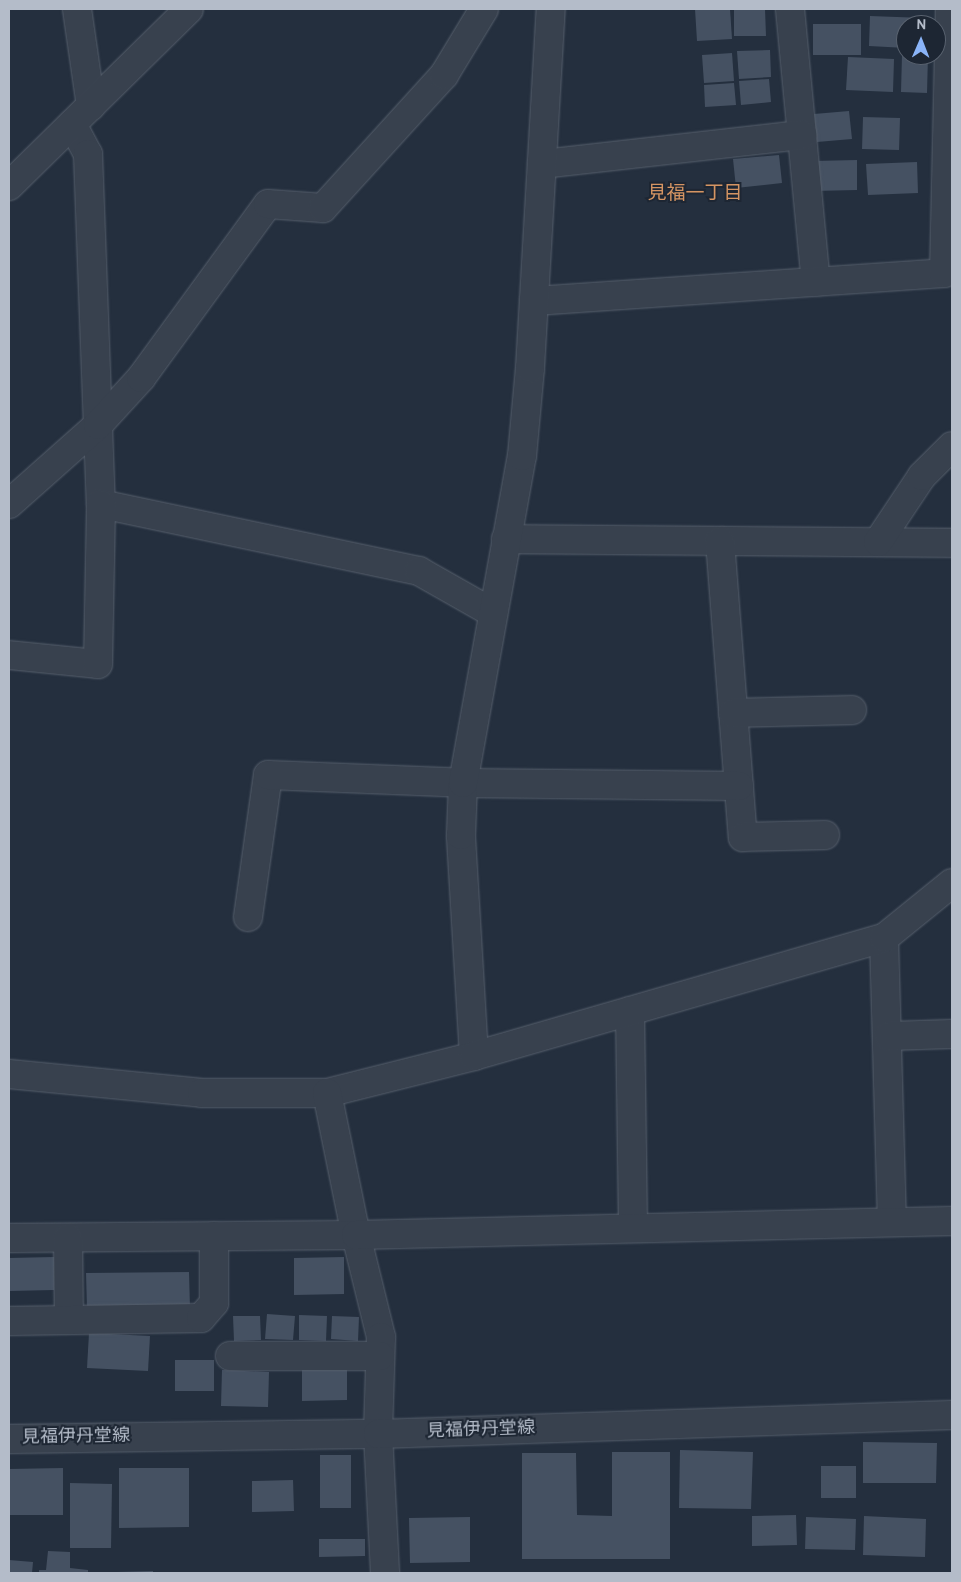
<!DOCTYPE html>
<meta charset="utf-8">
<style>
body{margin:0}
#map{position:relative;width:961px;height:1582px;overflow:hidden;background:#242f3e;font-family:Overpass,"Noto Sans JP",sans-serif}
div>[style]{position:absolute}
[style*='--x']{left:calc(var(--x)*1px);top:calc(var(--y)*1px);width:calc(var(--w)*1px);rotate:calc(var(--a)*1deg)}
.building>*{inset:0;background:#455162}
.roads{filter:drop-shadow(0 0 1px #565f6c) drop-shadow(0 0 1px #565f6c)}
.minor>*{height:28px;margin:-14px;padding:0 14px;transform-origin:14px;border-radius:14px;background:#38414e}
span{translate:-50% -50%;white-space:nowrap;text-align:center;line-height:1.15;-webkit-text-stroke:4px #1d2633;paint-order:stroke}
.street-label{font-size:18px;color:#b4bcc9}
.neighbourhood-label{font-size:19px;color:#d59563}
.frame{position:absolute;inset:0;border:10px solid #b4bcc9;pointer-events:none}
.north{position:absolute;left:896px;top:15px;width:50px;height:50px;box-sizing:border-box;background:#1d2633;border:1px solid #59626f;border-radius:50%;rotate:1deg;font-size:14px;font-weight:700;line-height:20px;text-align:center;color:#b4bcc9}
.north::after{content:'';display:block;margin:auto;width:18px;height:22px;background:#8ab4f8;clip-path:polygon(50% 0,100% 100%,50% 72%,0 100%)}
</style>
<div id="map">
<div class="building">
<i style="clip-path:polygon(695px 9px,730px 9px,732px 39px,697px 41px)"></i>
<i style="clip-path:polygon(734px 9px,765px 9px,766px 36px,734px 36px)"></i>
<i style="clip-path:polygon(870px 16px,924px 18px,924px 25px,906px 25px,906px 48px,869px 46px)"></i>
<i style="clip-path:polygon(813px 24px,861px 24px,861px 55px,813px 55px)"></i>
<i style="clip-path:polygon(770px 50px,771px 77px,739px 79px,737px 51px)"></i>
<i style="clip-path:polygon(732px 53px,734px 81px,704px 83px,702px 55px)"></i>
<i style="clip-path:polygon(902px 55px,928px 55px,927px 93px,901px 92px)"></i>
<i style="clip-path:polygon(848px 57px,894px 59px,893px 92px,846px 90px)"></i>
<i style="clip-path:polygon(769px 79px,771px 102px,741px 105px,739px 81px)"></i>
<i style="clip-path:polygon(734px 83px,736px 105px,705px 107px,704px 85px)"></i>
<i style="clip-path:polygon(849px 111px,852px 139px,817px 142px,814px 114px)"></i>
<i style="clip-path:polygon(863px 117px,900px 118px,899px 150px,862px 149px)"></i>
<i style="clip-path:polygon(779px 155px,782px 183px,736px 188px,733px 159px)"></i>
<i style="clip-path:polygon(857px 160px,857px 190px,813px 191px,813px 161px)"></i>
<i style="clip-path:polygon(917px 162px,918px 193px,868px 195px,866px 164px)"></i>
<i style="clip-path:polygon(54px 1257px,54px 1290px,9px 1291px,9px 1258px)"></i>
<i style="clip-path:polygon(344px 1257px,344px 1294px,294px 1295px,294px 1258px)"></i>
<i style="clip-path:polygon(189px 1272px,190px 1309px,87px 1310px,86px 1273px)"></i>
<i style="clip-path:polygon(267px 1314px,295px 1316px,293px 1340px,265px 1339px)"></i>
<i style="clip-path:polygon(299px 1315px,327px 1316px,326px 1341px,299px 1340px)"></i>
<i style="clip-path:polygon(233px 1316px,260px 1316px,261px 1340px,234px 1341px)"></i>
<i style="clip-path:polygon(332px 1316px,359px 1317px,358px 1341px,331px 1339px)"></i>
<i style="clip-path:polygon(89px 1333px,150px 1336px,148px 1371px,87px 1368px)"></i>
<i style="clip-path:polygon(175px 1360px,214px 1360px,214px 1391px,175px 1391px)"></i>
<i style="clip-path:polygon(347px 1367px,347px 1400px,302px 1401px,302px 1368px)"></i>
<i style="clip-path:polygon(222px 1370px,269px 1372px,268px 1407px,221px 1406px)"></i>
<i style="clip-path:polygon(863px 1442px,937px 1443px,936px 1483px,863px 1483px)"></i>
<i style="clip-path:polygon(680px 1450px,753px 1452px,751px 1509px,679px 1508px)"></i>
<i style="clip-path:polygon(612px 1452px,670px 1452px,670px 1559px,522px 1559px,522px 1453px,576px 1453px,577px 1515px,612px 1516px)"></i>
<i style="clip-path:polygon(320px 1455px,351px 1455px,351px 1508px,320px 1508px)"></i>
<i style="clip-path:polygon(821px 1466px,856px 1466px,856px 1498px,821px 1498px)"></i>
<i style="clip-path:polygon(63px 1468px,63px 1515px,9px 1515px,9px 1469px)"></i>
<i style="clip-path:polygon(119px 1468px,189px 1468px,189px 1527px,119px 1528px)"></i>
<i style="clip-path:polygon(293px 1480px,294px 1511px,252px 1512px,252px 1481px)"></i>
<i style="clip-path:polygon(70px 1483px,112px 1484px,111px 1548px,70px 1548px)"></i>
<i style="clip-path:polygon(796px 1515px,797px 1545px,752px 1546px,752px 1516px)"></i>
<i style="clip-path:polygon(864px 1516px,926px 1519px,925px 1557px,863px 1555px)"></i>
<i style="clip-path:polygon(470px 1517px,470px 1562px,410px 1563px,409px 1518px)"></i>
<i style="clip-path:polygon(806px 1517px,856px 1519px,855px 1550px,805px 1549px)"></i>
<i style="clip-path:polygon(319px 1539px,365px 1539px,365px 1556px,319px 1557px)"></i>
<i style="clip-path:polygon(48px 1551px,70px 1552px,70px 1568px,88px 1570px,88px 1573px,39px 1573px,39px 1570px,46px 1570px)"></i>
<i style="clip-path:polygon(9px 1560px,33px 1562px,32px 1573px,9px 1573px)"></i>
<i style="clip-path:polygon(153px 1571px,153px 1573px,116px 1573px,116px 1572px)"></i>
</div>
<div class="roads">
<div class="minor">
<i style="--x:77;--y:9;--w:98;--a:81.8"></i>
<i style="--x:790;--y:9;--w:274;--a:84.6"></i>
<i style="--x:72;--y:124;--w:34;--a:62"></i>
<i style="--x:88;--y:154;--w:350;--a:87.9"></i>
<i style="--x:101;--y:504;--w:325;--a:11.9"></i>
<i style="--x:419;--y:571;--w:85;--a:29.6"></i>
<i style="--x:542;--y:164;--w:262;--a:-6.4"></i>
<i style="--x:9;--y:186;--w:252;--a:-44.5"></i>
<i style="--x:534;--y:301;--w:411;--a:-3.9"></i>
<i style="--x:944;--y:273;--w:264;--a:-88.7"></i>
<i style="--x:9;--y:504;--w:119;--a:-41.6"></i>
<i style="--x:98;--y:425;--w:64;--a:-47.5"></i>
<i style="--x:141;--y:378;--w:215;--a:-53.9"></i>
<i style="--x:268;--y:204;--w:55;--a:4.2"></i>
<i style="--x:323;--y:208;--w:180;--a:-47.7"></i>
<i style="--x:444;--y:75;--w:77;--a:-58.8"></i>
<i style="--x:506;--y:539;--w:446;--a:0.5"></i>
<i style="--x:720;--y:541;--w:297;--a:85.6"></i>
<i style="--x:743;--y:837;--w:82;--a:-1.4"></i>
<i style="--x:878;--y:542;--w:79;--a:-56.3"></i>
<i style="--x:922;--y:476;--w:42;--a:-45"></i>
<i style="--x:9;--y:655;--w:89;--a:5.8"></i>
<i style="--x:98;--y:664;--w:160;--a:-88.9"></i>
<i style="--x:733;--y:713;--w:119;--a:-1.4"></i>
<i style="--x:248;--y:917;--w:143;--a:-82"></i>
<i style="--x:268;--y:775;--w:195;--a:2.3"></i>
<i style="--x:463;--y:783;--w:276;--a:0.6"></i>
<i style="--x:884;--y:938;--w:284;--a:88.4"></i>
<i style="--x:630;--y:1011;--w:217;--a:89.2"></i>
<i style="--x:889;--y:1036;--w:63;--a:-1.8"></i>
<i style="--x:474;--y:1056;--w:221;--a:-93.4"></i>
<i style="--x:461;--y:835;--w:52;--a:-87.8"></i>
<i style="--x:463;--y:783;--w:332;--a:-79.8"></i>
<i style="--x:522;--y:456;--w:88;--a:-84.8"></i>
<i style="--x:530;--y:368;--w:360;--a:-86.7"></i>
<i style="--x:9;--y:1074;--w:194;--a:5.6"></i>
<i style="--x:202;--y:1093;--w:125;--a:0"></i>
<i style="--x:327;--y:1093;--w:152;--a:-14.1"></i>
<i style="--x:474;--y:1056;--w:427;--a:-16.1"></i>
<i style="--x:884;--y:938;--w:87;--a:-39"></i>
<i style="--x:327;--y:1093;--w:145;--a:78.5"></i>
<i style="--x:356;--y:1235;--w:105;--a:76.2"></i>
<i style="--x:381;--y:1337;--w:97;--a:91.8"></i>
<i style="--x:378;--y:1434;--w:139;--a:87.1"></i>
<i style="--x:9;--y:1238;--w:347;--a:-0.5"></i>
<i style="--x:356;--y:1235;--w:596;--a:-1.35"></i>
<i style="--x:68;--y:1238;--w:82;--a:89.3"></i>
<i style="--x:9;--y:1321;--w:192;--a:-0.9"></i>
<i style="--x:201;--y:1318;--w:20;--a:-49"></i>
<i style="--x:214;--y:1303;--w:67;--a:-90"></i>
<i style="--x:230;--y:1356;--w:150;--a:0"></i>
<i style="--x:9;--y:1439;--w:369;--a:-0.8"></i>
<i style="--x:378;--y:1434;--w:574;--a:-1.9"></i>
</div>
</div>
<div class="street-label">
<span style="left:481px;top:1431px;rotate:-2deg">見福伊丹堂線</span>
<span style="left:76px;top:1438px;rotate:-1deg">見福伊丹堂線</span>
</div>
<div class="neighbourhood-label">
<span style="left:695px;top:195px">見福一丁目</span>
</div>
<div class="frame"></div>
<div class="north">N</div>
</div>
